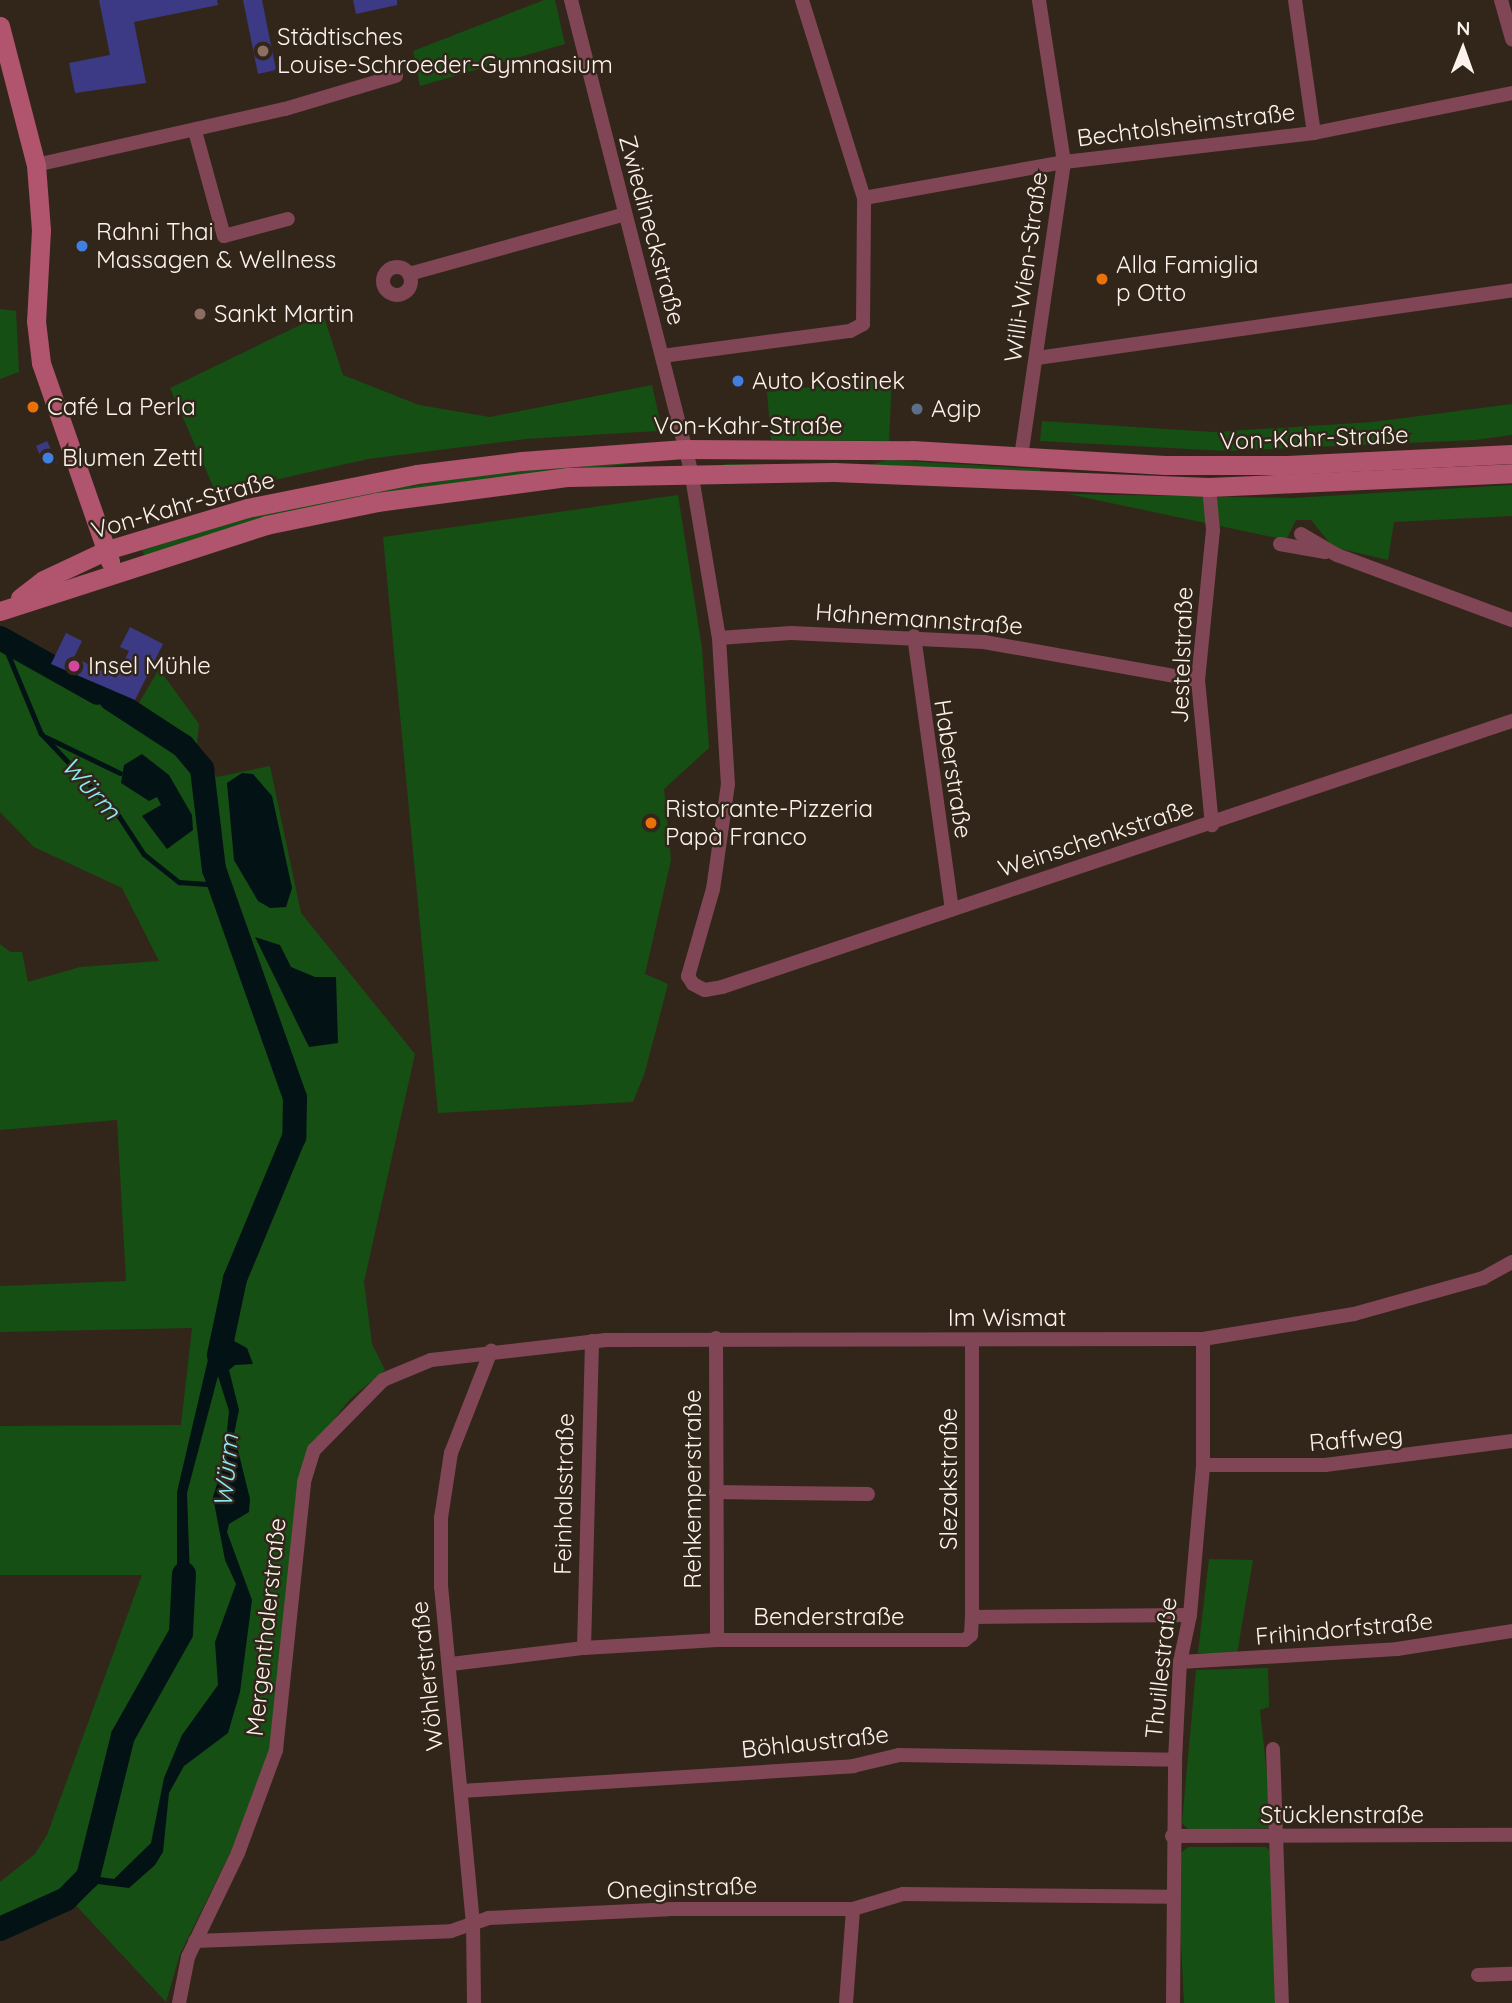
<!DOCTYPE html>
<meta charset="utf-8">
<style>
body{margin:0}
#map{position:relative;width:1512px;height:2003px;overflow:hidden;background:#32261b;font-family:Quicksand,sans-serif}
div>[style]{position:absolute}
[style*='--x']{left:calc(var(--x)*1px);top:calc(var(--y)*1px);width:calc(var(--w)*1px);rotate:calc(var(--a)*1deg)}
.green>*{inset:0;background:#164f13}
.water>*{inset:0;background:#031215}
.stream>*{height:4.5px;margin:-2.25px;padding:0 2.25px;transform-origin:2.25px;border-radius:2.25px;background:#031215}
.river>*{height:24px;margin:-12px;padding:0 12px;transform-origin:12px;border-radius:12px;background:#031215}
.building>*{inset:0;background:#3c3a85}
.minor>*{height:14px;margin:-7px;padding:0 7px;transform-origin:7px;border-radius:7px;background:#814655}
.minor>.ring{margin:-7px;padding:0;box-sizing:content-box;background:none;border:14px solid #814655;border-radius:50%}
.secondary>*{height:19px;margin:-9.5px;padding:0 9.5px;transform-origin:9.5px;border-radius:9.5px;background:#b1546d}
.dots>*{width:19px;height:19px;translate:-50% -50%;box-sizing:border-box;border:4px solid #32261b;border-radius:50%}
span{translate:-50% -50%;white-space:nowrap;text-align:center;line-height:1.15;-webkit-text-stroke:5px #32261b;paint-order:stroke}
.poi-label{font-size:24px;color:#fcf3ec}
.left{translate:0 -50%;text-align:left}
.street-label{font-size:24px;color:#fcf3ec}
.water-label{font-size:26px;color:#8ceaf7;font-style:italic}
.north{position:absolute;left:1428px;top:14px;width:70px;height:70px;-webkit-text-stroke:5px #32261b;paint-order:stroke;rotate:1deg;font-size:19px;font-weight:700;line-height:28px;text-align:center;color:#fcf3ec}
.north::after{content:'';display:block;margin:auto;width:24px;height:32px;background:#fcf3ec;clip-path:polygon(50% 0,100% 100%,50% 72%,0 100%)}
</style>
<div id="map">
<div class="green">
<i style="clip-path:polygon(544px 0,555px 0,565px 44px,420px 86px,413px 51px)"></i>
<i style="clip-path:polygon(0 309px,16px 311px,19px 372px,0 379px)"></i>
<i style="clip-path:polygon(323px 314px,343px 375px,419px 405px,490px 417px,652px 385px,661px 425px,657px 431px,526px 439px,368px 459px,216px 493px,170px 388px)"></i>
<i style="clip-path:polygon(892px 378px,889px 441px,771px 440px,767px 392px)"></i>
<i style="clip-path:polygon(1512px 404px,1512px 435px,1475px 440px,1226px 451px,1040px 441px,1042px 421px,1213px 432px,1373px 422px)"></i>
<i style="clip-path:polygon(888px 460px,1040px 469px,1040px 476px,725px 468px,724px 464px,869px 465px)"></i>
<i style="clip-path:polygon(647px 462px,571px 471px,146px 559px,142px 550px,235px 521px,376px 491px,505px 472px)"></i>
<i style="clip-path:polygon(1512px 485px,1512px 516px,1394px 522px,1388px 560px,1333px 547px,1311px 520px,1296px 520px,1286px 540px,1068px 494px,1292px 498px)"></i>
<i style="clip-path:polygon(678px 495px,702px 648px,709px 748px,664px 789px,671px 860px,645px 974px,668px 984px,645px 1072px,633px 1102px,438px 1113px,383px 537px)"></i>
<i style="clip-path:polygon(9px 632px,48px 664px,136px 708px,159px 669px,199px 724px,196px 752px,217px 777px,270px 766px,301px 913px,415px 1054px,364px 1282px,372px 1344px,385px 1370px,350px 1399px,309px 1451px,270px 1756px,242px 1829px,180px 1954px,166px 2002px,70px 1899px,0 1931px,0 1882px,35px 1854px,47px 1835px,142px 1575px,0 1575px,0 1426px,181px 1425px,192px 1328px,0 1332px,0 1286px,126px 1281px,117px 1120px,0 1130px,0 944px,10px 952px,22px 952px,28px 982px,80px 967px,159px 961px,122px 888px,34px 847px,0 812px,0 637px)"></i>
<i style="clip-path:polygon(1209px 1559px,1253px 1560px,1237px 1654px,1198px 1653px)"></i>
<i style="clip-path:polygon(1268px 1668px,1269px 1707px,1260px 1710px,1272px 1820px,1268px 1828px,1189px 1830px,1182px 1823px,1196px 1670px)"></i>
<i style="clip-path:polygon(1188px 1847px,1266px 1847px,1270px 1851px,1276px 2003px,1184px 2003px,1179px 1905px,1181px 1853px)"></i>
</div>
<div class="water">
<i style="clip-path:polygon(142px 754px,169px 775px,192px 815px,193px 830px,167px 849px,142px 816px,161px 805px,157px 797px,149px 801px,121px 783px,124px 765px)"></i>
<i style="clip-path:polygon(242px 773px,253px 774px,272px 796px,292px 888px,286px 907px,270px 908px,258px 901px,234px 860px,227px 783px)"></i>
<i style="clip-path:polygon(255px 937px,280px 945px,291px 967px,315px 977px,336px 977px,338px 1043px,309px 1047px)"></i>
<i style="clip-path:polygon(217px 1321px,234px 1326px,234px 1341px,247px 1348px,253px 1364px,235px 1365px,229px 1370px,239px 1410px,234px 1434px,250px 1499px,249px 1512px,229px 1524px,227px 1532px,252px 1600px,240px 1692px,228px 1733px,184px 1766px,169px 1793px,163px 1852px,155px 1865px,129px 1888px,90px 1883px,93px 1876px,114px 1879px,151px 1843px,164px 1778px,182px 1735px,218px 1685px,215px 1642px,236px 1584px,225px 1560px,213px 1497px,224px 1462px,229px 1411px,218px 1376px,187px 1493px,191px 1607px,177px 1606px,177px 1492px)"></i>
</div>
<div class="stream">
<i style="--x:4;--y:644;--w:96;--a:67.4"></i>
<i style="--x:41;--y:733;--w:114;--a:46.8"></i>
<i style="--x:119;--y:816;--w:45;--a:56.7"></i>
<i style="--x:144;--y:854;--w:45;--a:38.7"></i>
<i style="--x:179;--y:882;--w:41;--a:4.2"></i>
<i style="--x:46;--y:737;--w:82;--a:25.9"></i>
</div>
<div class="river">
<i style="--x:0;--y:638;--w:112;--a:29.3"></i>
<i style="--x:111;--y:699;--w:86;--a:33.1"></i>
<i style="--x:183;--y:746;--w:30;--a:50"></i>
<i style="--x:202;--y:769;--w:101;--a:83.2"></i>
<i style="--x:214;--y:869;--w:243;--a:70.5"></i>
<i style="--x:295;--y:1098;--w:39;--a:91"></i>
<i style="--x:294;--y:1137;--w:154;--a:112.6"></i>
<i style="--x:235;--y:1279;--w:78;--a:101.9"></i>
<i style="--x:0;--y:1929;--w:72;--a:-24.4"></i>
<i style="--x:66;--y:1899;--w:31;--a:-45"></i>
<i style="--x:88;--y:1877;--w:145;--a:-76.1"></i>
<i style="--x:123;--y:1736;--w:118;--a:-60.6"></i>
<i style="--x:181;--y:1633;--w:59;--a:-87.1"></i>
</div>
<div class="building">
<i style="clip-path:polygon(99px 0,217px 0,218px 5px,134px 22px,146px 83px,75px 93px,69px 63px,110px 55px)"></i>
<i style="clip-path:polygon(243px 0,262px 0,276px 70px,258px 74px)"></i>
<i style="clip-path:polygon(353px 0,397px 0,397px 5px,356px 14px)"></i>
<i style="clip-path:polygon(47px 441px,57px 463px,45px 468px,36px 446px)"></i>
<i style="clip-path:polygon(130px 627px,163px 644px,135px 700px,51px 664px,66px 633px,82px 641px,74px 657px,116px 678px,129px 651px,120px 647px)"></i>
</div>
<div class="minor">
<i style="--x:571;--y:0;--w:486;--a:75.7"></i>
<i style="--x:691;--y:471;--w:169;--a:80.5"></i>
<i style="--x:719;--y:638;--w:146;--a:86.5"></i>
<i style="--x:728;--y:784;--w:106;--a:98.1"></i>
<i style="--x:713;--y:889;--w:91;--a:106"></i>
<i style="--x:688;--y:976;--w:9;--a:58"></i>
<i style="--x:693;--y:984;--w:13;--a:27"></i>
<i style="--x:705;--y:990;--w:17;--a:-10"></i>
<i style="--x:722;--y:987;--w:834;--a:-18.61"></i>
<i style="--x:1295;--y:0;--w:134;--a:81.9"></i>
<i style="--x:1501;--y:0;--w:41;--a:74.2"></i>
<i style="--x:195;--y:131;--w:109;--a:74.6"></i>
<i style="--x:224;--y:236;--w:66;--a:-14.9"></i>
<i style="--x:36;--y:165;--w:255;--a:-12.7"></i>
<i style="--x:285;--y:109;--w:116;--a:-16.6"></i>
<i style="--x:864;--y:198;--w:203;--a:-10.2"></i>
<i style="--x:1064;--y:162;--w:252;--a:-6.6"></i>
<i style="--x:1314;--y:133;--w:202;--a:-11.4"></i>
<i class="ring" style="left:383px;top:267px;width:14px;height:14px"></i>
<i style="--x:409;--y:274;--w:224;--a:-15.5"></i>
<i style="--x:662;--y:356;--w:190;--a:-7.6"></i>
<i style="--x:850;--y:331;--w:15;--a:-28"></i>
<i style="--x:863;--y:324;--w:126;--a:-89.5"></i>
<i style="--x:864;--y:198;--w:207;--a:-107.4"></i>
<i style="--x:1037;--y:358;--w:480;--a:-8.1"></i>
<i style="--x:1021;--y:457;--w:298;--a:-81.7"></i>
<i style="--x:1064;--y:162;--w:164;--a:-98.8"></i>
<i style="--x:1209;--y:487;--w:43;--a:84.7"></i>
<i style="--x:1213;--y:530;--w:151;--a:95.7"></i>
<i style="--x:1198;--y:680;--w:146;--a:84.5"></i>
<i style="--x:1301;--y:534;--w:42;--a:30.3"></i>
<i style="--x:1337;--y:555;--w:187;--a:20.4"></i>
<i style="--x:1280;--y:544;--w:46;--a:10.1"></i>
<i style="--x:914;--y:636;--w:276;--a:82.1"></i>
<i style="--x:719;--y:638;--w:72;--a:-4"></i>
<i style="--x:791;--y:633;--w:193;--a:2.7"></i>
<i style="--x:984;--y:642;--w:217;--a:10.1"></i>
<i style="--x:716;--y:1338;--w:302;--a:89.8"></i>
<i style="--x:1203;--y:1465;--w:122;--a:0"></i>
<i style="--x:1325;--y:1465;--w:189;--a:-7.3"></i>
<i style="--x:716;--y:1492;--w:152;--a:0.8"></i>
<i style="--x:972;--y:1617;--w:276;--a:-90"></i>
<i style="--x:584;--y:1648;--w:307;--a:-88.5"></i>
<i style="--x:1180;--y:1662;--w:217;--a:-3.4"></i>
<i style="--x:1397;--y:1649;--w:116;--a:-8.9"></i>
<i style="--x:451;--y:1664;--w:134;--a:-6.9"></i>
<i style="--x:584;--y:1648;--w:133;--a:-3.4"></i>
<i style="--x:717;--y:1640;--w:248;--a:0"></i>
<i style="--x:965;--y:1640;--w:8;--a:-40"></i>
<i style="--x:971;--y:1635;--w:18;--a:-87"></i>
<i style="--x:972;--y:1617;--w:218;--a:-0.5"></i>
<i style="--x:1273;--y:1749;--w:254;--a:88"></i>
<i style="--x:461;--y:1791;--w:393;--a:-3.6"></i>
<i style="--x:853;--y:1766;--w:47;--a:-13.4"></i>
<i style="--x:899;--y:1755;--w:276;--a:1"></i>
<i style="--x:1172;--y:1836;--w:340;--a:-0.2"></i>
<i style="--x:195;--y:1941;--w:256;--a:-2.2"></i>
<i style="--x:451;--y:1931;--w:39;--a:-19"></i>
<i style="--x:488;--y:1918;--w:181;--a:-2.8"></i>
<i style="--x:669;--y:1909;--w:184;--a:0"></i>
<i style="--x:853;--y:1909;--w:52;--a:-16.7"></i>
<i style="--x:903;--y:1894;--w:267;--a:0.6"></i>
<i style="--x:1478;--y:1975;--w:34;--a:-2"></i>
<i style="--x:179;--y:2003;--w:47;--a:-78.9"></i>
<i style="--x:188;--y:1957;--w:115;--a:-64.3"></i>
<i style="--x:238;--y:1853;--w:110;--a:-69.7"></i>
<i style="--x:276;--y:1750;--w:269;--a:-84"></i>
<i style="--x:304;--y:1482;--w:34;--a:-73"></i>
<i style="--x:314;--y:1450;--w:98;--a:-45.4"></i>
<i style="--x:383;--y:1380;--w:52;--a:-22.6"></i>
<i style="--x:431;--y:1360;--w:176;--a:-6.5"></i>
<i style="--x:606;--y:1340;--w:597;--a:-0.1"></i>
<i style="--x:1203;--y:1339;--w:153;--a:-9.4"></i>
<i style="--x:1354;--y:1314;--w:134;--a:-15.6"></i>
<i style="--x:1483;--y:1278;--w:33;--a:-29"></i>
<i style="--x:474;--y:2003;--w:79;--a:-90.7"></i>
<i style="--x:473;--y:1924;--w:339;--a:-95.4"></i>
<i style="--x:441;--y:1587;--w:69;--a:-90"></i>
<i style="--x:441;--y:1518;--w:66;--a:-81.3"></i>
<i style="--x:451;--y:1453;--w:110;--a:-68.6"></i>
<i style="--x:846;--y:2003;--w:94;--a:-85.7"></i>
<i style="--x:1173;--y:2003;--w:243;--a:-89.5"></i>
<i style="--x:1175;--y:1760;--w:98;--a:-87.1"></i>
<i style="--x:1180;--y:1662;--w:48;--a:-78"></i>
<i style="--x:1190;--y:1615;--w:151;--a:-85"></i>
<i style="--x:1203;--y:1465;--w:126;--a:-90"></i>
</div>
<div class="secondary">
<i style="--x:0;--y:26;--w:144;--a:75.5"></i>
<i style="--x:36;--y:165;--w:65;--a:85.6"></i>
<i style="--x:41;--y:230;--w:91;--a:93.1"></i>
<i style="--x:36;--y:321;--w:42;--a:83.2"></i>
<i style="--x:41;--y:363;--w:210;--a:70.8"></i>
<i style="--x:20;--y:598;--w:29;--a:-38"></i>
<i style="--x:43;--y:580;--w:71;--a:-25.1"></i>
<i style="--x:107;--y:550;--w:146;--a:-16.7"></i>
<i style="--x:247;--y:508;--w:173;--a:-11.3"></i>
<i style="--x:417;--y:474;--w:106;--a:-7.1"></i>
<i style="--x:522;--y:461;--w:163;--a:-4.2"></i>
<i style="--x:685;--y:449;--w:227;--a:0.3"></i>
<i style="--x:912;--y:450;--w:253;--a:3.4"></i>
<i style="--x:1165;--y:465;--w:122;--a:0"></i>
<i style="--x:1287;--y:465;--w:225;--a:-2.8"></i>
<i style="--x:0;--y:611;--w:280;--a:-17.9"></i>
<i style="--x:266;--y:525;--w:113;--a:-11.7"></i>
<i style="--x:377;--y:502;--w:193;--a:-7.5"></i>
<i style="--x:568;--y:477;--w:266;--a:-1.1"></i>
<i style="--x:834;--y:472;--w:375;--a:2.3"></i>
<i style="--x:1209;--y:487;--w:303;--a:-2.6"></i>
</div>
<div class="dots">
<i style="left:263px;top:51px;background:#8d6e63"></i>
<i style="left:82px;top:246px;background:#3f7fe0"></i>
<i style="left:1102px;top:279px;background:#e8710a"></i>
<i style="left:200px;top:314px;background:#8d6e63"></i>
<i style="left:738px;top:381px;background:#3f7fe0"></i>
<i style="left:33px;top:407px;background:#e8710a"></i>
<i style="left:917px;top:409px;background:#5c6f8a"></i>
<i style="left:48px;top:458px;background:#3f7fe0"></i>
<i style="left:74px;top:666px;background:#d1479c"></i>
<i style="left:651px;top:823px;background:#e8710a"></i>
</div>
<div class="poi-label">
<span class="left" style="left:277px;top:51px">Städtisches<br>Louise-Schroeder-Gymnasium</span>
<span class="left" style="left:96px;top:246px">Rahni Thai<br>Massagen &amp; Wellness</span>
<span class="left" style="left:1116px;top:279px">Alla Famiglia<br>p Otto</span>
<span class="left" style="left:214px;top:314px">Sankt Martin</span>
<span class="left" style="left:752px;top:381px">Auto Kostinek</span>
<span class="left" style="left:47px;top:407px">Café La Perla</span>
<span class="left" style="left:931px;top:409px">Agip</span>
<span class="left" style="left:62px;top:458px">Blumen Zettl</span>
<span class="left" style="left:88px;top:666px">Insel Mühle</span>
<span class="left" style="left:665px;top:823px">Ristorante-Pizzeria<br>Papà Franco</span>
</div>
<div class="street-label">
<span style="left:1186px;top:125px;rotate:-7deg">Bechtolsheimstraße</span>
<span style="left:652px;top:230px;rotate:75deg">Zwiedineckstraße</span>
<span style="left:1026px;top:267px;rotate:-82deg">Willi-Wien-Straße</span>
<span style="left:748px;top:426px">Von-Kahr-Straße</span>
<span style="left:1314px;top:438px;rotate:-2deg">Von-Kahr-Straße</span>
<span style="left:183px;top:505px;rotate:-16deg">Von-Kahr-Straße</span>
<span style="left:919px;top:619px;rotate:4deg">Hahnemannstraße</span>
<span style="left:1182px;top:655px;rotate:-88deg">Jestelstraße</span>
<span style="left:953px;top:769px;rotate:81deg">Haberstraße</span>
<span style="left:1096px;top:838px;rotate:-18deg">Weinschenkstraße</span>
<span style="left:1007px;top:1318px">Im Wismat</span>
<span style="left:1356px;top:1439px;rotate:-5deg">Raffweg</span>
<span style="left:949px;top:1479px;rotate:-90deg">Slezakstraße</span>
<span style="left:693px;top:1489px;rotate:-90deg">Rehkemperstraße</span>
<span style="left:564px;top:1494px;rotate:-89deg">Feinhalsstraße</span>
<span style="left:829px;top:1617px">Benderstraße</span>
<span style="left:266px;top:1627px;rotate:-84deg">Mergenthalerstraße</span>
<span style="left:1344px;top:1629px;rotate:-5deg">Frihindorfstraße</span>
<span style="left:1161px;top:1668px;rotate:-84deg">Thuillestraße</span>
<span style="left:427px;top:1676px;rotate:-96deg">Wöhlerstraße</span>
<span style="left:815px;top:1742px;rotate:-6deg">Böhlaustraße</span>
<span style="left:1342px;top:1815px">Stücklenstraße</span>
<span style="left:682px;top:1888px;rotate:-2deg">Oneginstraße</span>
</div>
<div class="water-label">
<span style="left:91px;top:788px;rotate:48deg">Würm</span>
<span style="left:226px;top:1471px;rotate:-85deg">Würm</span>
</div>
<div class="north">N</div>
</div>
